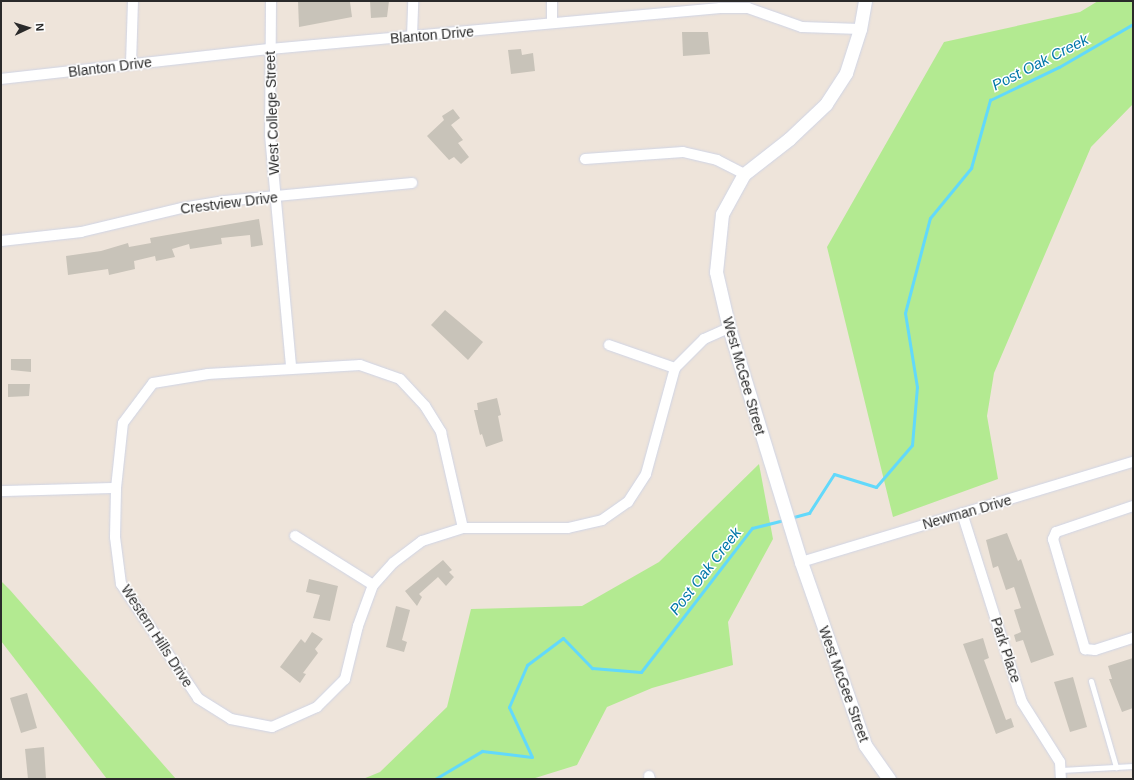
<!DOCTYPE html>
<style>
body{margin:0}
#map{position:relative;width:1134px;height:780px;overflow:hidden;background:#eee4da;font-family:Arial,sans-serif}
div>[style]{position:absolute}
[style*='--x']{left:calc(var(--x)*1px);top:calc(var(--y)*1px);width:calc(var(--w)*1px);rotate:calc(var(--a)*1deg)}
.green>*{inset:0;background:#b3ea91}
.stream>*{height:3px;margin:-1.5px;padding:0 1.5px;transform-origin:1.5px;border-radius:1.5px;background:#62d9fb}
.building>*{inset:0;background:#c8c3b9}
.roads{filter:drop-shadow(0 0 1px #cfd4e5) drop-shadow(0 0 1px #cfd4e5)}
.service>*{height:5px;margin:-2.5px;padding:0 2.5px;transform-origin:2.5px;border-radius:2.5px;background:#fff}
.minor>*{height:10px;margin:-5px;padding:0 5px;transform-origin:5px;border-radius:5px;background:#fff}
.tertiary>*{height:13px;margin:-6.5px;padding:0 6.5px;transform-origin:6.5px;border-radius:6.5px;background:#fff}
span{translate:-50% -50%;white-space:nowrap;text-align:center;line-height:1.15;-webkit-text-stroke:3px #fff;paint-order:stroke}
.street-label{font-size:14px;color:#2a2a2a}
.water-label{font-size:15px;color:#0076a8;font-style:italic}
.frame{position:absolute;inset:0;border:2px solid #2a2a2a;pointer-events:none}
.north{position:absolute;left:8px;top:8px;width:40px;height:40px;-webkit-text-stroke:3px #fff;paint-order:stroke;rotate:86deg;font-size:11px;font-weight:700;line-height:16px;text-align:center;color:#2a2a2a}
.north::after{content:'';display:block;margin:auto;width:14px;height:18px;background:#2a2a2a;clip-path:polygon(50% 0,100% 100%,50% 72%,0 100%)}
</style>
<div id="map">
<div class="green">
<i style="clip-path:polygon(1098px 1px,1133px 1px,1133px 104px,1091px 147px,994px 373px,987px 416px,998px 479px,893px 517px,827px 247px,944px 42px,1080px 12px)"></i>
<i style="clip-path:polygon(759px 464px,773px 539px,728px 622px,733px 665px,652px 688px,607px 707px,577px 765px,532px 779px,363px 779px,380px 772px,447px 707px,471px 609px,582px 606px,659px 562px)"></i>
<i style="clip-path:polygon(1px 581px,10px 590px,176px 779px,107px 779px,1px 641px)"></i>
</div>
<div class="stream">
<i style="--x:790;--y:518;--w:20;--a:-15"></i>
<i style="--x:809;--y:513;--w:46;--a:-57.3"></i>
<i style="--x:834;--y:474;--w:44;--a:17.2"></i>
<i style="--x:876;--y:487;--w:55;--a:-49.4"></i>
<i style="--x:912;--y:445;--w:58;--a:-85.1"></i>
<i style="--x:917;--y:387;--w:75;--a:-99.2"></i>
<i style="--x:905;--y:313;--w:98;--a:-75.3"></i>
<i style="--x:930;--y:218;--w:65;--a:-50.6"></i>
<i style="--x:971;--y:168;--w:71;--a:-74.4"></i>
<i style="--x:990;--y:100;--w:76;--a:-25.6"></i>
<i style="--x:1059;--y:67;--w:86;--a:-30.2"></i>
<i style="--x:435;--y:779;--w:55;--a:-30.8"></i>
<i style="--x:482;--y:751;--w:50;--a:6.8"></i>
<i style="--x:532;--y:757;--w:55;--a:-114.7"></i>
<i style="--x:509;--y:707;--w:46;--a:-66.8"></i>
<i style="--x:527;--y:665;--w:45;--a:-36.9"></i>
<i style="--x:563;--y:638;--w:42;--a:46"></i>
<i style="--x:592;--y:668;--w:49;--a:4.7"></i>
<i style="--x:641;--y:672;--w:182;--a:-52.4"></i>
<i style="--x:752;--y:528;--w:34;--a:-14"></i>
</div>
<div class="building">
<i style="clip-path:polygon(298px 1px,350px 2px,352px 17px,299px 27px)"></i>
<i style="clip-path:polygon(370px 1px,389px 1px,387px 17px,371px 18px)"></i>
<i style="clip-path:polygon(682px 32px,708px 32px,710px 54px,683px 56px)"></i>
<i style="clip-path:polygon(521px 49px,522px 55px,533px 53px,535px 71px,511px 74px,508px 50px)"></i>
<i style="clip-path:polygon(453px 109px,460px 118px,451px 125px,463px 140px,458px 143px,469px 157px,461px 164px,454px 157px,449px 160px,427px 136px,444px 120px,442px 116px)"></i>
<i style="clip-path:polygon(259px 219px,263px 245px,251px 247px,250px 235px,221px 238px,222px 244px,190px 249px,189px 244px,172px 249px,175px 257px,156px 261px,155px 256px,134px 261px,135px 269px,109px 275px,108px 269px,68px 275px,66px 256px,101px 251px,128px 243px,129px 247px,151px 243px,150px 238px)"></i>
<i style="clip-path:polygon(445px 310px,483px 342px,468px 360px,431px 325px)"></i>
<i style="clip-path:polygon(11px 359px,31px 359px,31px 372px,11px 370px)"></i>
<i style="clip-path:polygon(8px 384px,30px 384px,29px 396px,8px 397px)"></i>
<i style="clip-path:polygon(497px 398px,501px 415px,498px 416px,503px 441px,486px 447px,482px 434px,480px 435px,474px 410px,478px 410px,477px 403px)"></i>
<i style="clip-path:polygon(1007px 533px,1018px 561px,1021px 559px,1054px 655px,1031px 663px,1023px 640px,1016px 642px,1014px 635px,1021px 632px,1014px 610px,1021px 608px,1014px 587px,1006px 590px,998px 566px,993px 568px,986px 540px)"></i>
<i style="clip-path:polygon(443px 560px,452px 570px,449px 572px,454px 577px,446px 586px,438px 577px,419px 594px,422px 597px,417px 606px,405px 591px)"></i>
<i style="clip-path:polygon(309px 579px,338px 586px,330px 621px,313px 618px,320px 595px,306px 592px)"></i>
<i style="clip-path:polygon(396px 606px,410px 610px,402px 640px,407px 642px,404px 652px,386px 647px)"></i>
<i style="clip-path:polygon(312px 632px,323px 639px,315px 649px,318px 653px,303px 673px,306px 674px,300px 683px,280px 667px,301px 639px,305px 643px)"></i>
<i style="clip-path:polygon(983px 638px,989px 658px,984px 660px,1006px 720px,1011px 718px,1014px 727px,996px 734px,963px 644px)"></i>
<i style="clip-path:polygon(1133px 658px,1133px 708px,1122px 712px,1109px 679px,1112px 679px,1108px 666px)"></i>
<i style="clip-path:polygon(1073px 677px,1087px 727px,1070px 732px,1054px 682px)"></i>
<i style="clip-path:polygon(27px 693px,37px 728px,21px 733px,10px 698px)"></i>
<i style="clip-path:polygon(44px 747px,46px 779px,28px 779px,25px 749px)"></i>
</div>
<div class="roads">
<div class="service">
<i style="--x:1091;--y:681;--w:90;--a:73.8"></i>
<i style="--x:1061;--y:770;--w:72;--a:-3.2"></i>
</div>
<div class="minor">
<i style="--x:271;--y:1;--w:134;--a:90.4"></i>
<i style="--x:270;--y:135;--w:234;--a:84.8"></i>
<i style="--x:552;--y:23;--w:22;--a:-90"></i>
<i style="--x:412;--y:37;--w:36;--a:-88"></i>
<i style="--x:131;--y:64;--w:63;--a:-88.2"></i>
<i style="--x:1;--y:79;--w:271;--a:-6.4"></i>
<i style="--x:270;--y:49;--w:452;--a:-5.2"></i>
<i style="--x:720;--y:8;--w:28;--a:0"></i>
<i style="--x:748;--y:8;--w:57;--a:19.4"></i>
<i style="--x:802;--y:27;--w:58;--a:2"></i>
<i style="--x:585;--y:159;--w:98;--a:-4.1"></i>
<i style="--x:683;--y:152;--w:35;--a:13"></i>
<i style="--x:717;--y:160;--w:30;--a:27"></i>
<i style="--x:1;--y:241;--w:81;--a:-6.4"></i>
<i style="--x:81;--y:232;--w:104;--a:-13.4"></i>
<i style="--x:182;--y:208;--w:43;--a:-9.5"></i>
<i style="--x:224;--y:201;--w:189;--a:-5.5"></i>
<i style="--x:609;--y:345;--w:70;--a:19.2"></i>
<i style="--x:360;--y:365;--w:42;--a:19.3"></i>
<i style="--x:400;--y:379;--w:37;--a:47"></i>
<i style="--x:425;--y:406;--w:31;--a:58"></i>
<i style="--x:441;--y:432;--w:98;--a:77.1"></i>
<i style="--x:463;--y:528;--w:43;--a:162.4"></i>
<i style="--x:422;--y:541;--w:36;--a:143"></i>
<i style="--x:393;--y:563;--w:30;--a:132"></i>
<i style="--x:373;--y:585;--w:44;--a:110.1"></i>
<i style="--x:358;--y:626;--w:55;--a:103.8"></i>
<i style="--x:345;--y:679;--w:40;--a:135"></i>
<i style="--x:317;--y:707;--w:49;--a:156"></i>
<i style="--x:272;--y:727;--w:42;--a:-169"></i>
<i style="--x:231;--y:719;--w:39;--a:-148"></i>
<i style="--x:198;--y:698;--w:138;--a:-124"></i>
<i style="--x:121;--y:584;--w:47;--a:-97.3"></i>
<i style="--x:115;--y:537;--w:49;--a:-88.8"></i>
<i style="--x:116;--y:488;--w:65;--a:-83.9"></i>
<i style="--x:123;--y:423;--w:50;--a:-53.1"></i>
<i style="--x:153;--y:383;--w:56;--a:-9.3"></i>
<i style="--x:208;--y:374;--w:152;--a:-3.4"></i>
<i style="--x:1;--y:491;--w:115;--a:-1.5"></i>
<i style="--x:1133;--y:506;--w:81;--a:161.3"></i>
<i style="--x:1056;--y:532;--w:8;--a:113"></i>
<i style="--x:1053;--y:539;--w:115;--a:73.8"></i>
<i style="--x:1085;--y:649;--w:10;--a:6"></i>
<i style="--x:1095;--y:650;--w:40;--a:-18"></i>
<i style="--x:962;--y:513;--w:198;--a:72.4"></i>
<i style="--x:1022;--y:702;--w:71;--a:57.7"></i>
<i style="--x:1060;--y:762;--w:17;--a:87"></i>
<i style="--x:463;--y:528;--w:105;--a:0"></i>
<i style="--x:568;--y:528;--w:35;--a:-13"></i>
<i style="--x:602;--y:520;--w:32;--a:-35"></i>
<i style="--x:628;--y:502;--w:33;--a:-57"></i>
<i style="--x:646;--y:474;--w:110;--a:-74.7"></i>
<i style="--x:675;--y:368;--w:41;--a:-45"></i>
<i style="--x:704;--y:339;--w:27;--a:-24"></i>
<i style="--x:295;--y:536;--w:92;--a:32.1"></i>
<i style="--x:801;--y:562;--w:347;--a:-16.8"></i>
<i style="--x:649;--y:776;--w:3;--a:72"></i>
</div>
<div class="tertiary">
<i style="--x:865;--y:1;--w:28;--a:100"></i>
<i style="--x:860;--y:29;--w:46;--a:107.7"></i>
<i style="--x:846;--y:73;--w:37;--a:123"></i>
<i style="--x:826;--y:104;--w:51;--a:136.6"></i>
<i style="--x:789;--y:139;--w:57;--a:142.1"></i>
<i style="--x:744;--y:174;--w:46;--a:118.8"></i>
<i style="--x:722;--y:214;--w:58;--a:95.9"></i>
<i style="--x:716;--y:272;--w:57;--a:76.9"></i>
<i style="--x:729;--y:328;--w:245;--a:72.9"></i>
<i style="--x:801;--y:562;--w:194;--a:70.7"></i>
<i style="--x:865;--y:745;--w:42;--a:54.8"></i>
</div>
</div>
<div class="street-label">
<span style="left:432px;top:35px;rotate:-5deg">Blanton Drive</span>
<span style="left:110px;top:67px;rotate:-7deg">Blanton Drive</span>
<span style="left:272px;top:113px;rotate:-92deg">West College Street</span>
<span style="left:229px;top:203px;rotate:-7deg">Crestview Drive</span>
<span style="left:744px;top:376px;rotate:74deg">West McGee Street</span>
<span style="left:967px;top:512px;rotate:-16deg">Newman Drive</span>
<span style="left:157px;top:636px;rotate:57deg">Western Hills Drive</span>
<span style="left:1006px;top:650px;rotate:72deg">Park Place</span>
<span style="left:844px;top:684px;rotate:70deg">West McGee Street</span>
</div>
<div class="water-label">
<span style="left:1040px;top:62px;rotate:-27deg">Post Oak Creek</span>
<span style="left:705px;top:571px;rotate:-52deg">Post Oak Creek</span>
</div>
<div class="frame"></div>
<div class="north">N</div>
</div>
